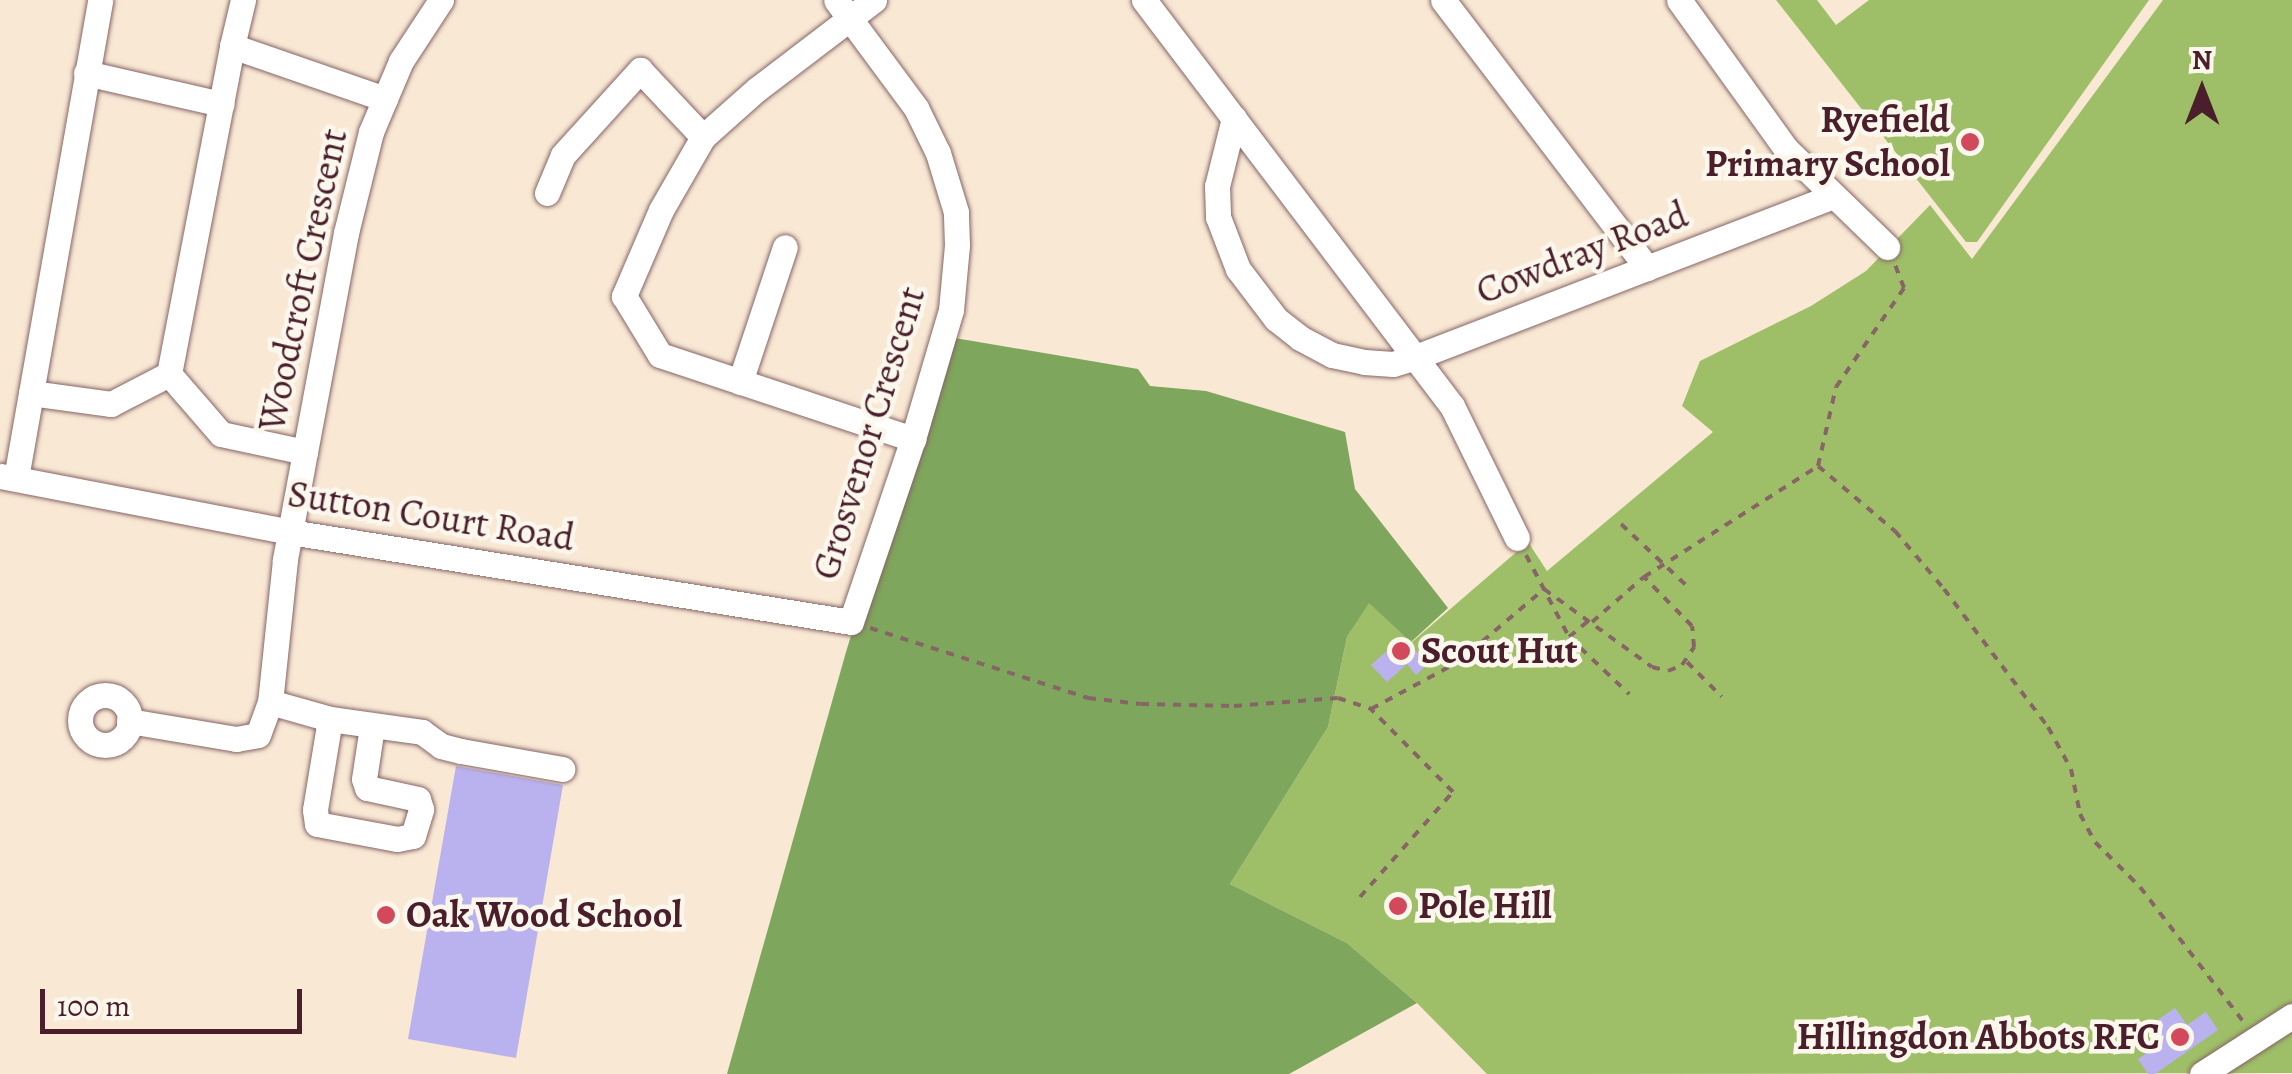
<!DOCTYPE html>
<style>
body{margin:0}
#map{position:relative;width:2292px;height:1074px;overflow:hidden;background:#f8e8d4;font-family:Alegreya,serif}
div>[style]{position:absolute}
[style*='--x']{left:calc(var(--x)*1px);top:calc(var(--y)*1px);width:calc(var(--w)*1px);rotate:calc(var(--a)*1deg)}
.green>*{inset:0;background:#9ebf68}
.forest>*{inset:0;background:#7ea65c}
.building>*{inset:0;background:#bab2ee}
.path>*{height:4px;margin-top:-2px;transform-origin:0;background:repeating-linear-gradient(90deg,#876566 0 8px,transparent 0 16px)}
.roads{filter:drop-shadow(0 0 2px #876566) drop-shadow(0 0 2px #876566)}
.minor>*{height:25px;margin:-12.5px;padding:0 12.5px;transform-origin:12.5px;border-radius:12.5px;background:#fff}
.minor>.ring{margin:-12.5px;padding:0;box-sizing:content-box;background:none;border:25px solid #fff;border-radius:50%}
.dots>*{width:28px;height:28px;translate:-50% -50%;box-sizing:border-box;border:5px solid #fbf7ec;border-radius:50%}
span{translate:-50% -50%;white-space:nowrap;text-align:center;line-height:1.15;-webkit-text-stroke:9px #fbf7ec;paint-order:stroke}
.poi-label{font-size:38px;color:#4a1f2b;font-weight:700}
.right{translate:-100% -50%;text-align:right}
.left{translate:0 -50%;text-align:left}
.street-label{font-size:38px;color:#4a1f2b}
.north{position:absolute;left:2152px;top:40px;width:100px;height:100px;-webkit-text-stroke:8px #fbf7ec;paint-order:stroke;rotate:0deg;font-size:28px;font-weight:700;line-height:40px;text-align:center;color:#4a1f2b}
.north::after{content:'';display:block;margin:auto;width:35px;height:45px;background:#4a1f2b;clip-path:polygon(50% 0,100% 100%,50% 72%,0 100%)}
.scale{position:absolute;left:40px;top:989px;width:262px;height:45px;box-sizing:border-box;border:5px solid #4a1f2b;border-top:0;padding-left:12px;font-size:30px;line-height:35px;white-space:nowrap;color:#4a1f2b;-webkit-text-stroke:8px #fbf7ec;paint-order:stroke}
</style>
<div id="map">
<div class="green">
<i style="clip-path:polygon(1776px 0,1817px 0,1836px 25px,1869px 0,2149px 0,1977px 242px,1966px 242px)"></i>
<i style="clip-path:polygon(2163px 0,2292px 0,2292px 1073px,1487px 1074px,1417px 1003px,1347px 943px,1230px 884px,1328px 727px,1347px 637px,1369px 602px,1412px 642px,1528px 542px,1547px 571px,1713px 432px,1682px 406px,1700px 361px,1811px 306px,1866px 271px,1930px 205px,1972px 259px)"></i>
</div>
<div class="forest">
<i style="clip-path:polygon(943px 336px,1138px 369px,1150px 386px,1206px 391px,1345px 432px,1355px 489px,1448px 608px,1411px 642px,1369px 603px,1347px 637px,1328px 727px,1230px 884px,1347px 943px,1417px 1003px,1289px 1074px,727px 1074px,846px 652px)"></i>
</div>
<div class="building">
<i style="clip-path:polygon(1403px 637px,1428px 664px,1416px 675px,1407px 664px,1387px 682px,1371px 665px)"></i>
<i style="clip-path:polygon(456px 766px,563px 785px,516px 1058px,408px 1039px)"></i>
<i style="clip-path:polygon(2175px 1008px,2187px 1025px,2206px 1012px,2218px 1030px,2155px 1074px,2148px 1074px,2138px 1059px,2158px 1045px,2146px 1028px)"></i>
</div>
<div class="path">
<i style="--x:1818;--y:466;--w:81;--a:-77.2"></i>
<i style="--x:1836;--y:387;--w:120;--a:-55.5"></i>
<i style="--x:1904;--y:288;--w:25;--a:-111"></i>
<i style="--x:1621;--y:524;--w:89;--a:43.2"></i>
<i style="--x:1526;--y:555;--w:93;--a:62.3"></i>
<i style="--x:1569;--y:637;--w:83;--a:43.5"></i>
<i style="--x:1592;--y:622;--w:69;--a:-40.9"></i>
<i style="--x:870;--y:628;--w:229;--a:17.8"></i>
<i style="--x:1088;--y:698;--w:53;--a:6.5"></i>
<i style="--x:1141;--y:704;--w:93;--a:1.2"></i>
<i style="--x:1234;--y:706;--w:104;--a:-4.4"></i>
<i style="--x:1338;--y:698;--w:35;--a:18"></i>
<i style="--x:1569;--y:637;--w:25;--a:-40"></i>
<i style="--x:1687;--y:662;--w:49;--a:45"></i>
<i style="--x:1360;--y:897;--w:140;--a:-48.5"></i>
<i style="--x:1453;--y:792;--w:117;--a:-134.7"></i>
<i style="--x:1371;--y:709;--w:99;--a:-28.4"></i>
<i style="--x:1458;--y:662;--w:113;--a:-40.3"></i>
<i style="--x:1544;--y:589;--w:133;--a:35.8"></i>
<i style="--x:1652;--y:667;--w:16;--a:14"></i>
<i style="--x:1668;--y:671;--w:15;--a:-23"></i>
<i style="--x:1682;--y:665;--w:22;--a:-56"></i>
<i style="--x:1694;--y:647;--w:21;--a:-95"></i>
<i style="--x:1692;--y:626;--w:69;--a:-134.4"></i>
<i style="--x:1644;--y:577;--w:206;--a:-32.5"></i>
<i style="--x:1818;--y:466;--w:101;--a:40.2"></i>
<i style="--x:1895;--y:531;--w:76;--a:49.8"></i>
<i style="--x:1944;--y:589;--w:173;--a:53"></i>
<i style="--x:2048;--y:727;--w:48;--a:61.3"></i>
<i style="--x:2071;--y:769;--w:46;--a:78.7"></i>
<i style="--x:2080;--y:814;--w:32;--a:62"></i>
<i style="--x:2095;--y:842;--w:64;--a:45"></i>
<i style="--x:2140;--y:887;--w:173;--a:52.5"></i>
</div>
<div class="roads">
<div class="minor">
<i style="--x:243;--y:0;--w:47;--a:103.4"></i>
<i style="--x:232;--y:46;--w:162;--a:19.1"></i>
<i style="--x:441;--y:0;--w:73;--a:123.3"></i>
<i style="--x:401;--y:61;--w:77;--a:112.9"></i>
<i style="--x:371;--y:132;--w:104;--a:103.9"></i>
<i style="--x:346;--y:233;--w:333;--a:100.6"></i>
<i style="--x:285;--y:560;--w:143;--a:96"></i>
<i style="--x:270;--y:702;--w:62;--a:15.8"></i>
<i style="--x:330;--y:719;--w:93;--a:8"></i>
<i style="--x:422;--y:732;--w:24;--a:36"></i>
<i style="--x:441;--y:746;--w:21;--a:14"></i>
<i style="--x:461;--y:751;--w:103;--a:10.1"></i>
<i style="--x:874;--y:0;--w:147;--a:142.7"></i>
<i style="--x:757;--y:89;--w:72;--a:138.4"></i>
<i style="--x:703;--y:137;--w:84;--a:119.9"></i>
<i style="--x:661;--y:210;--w:94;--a:113.3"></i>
<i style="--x:624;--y:296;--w:69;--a:58.6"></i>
<i style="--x:660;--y:355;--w:267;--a:18.4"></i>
<i style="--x:1144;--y:0;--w:510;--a:52.82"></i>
<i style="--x:1452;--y:406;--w:147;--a:63.8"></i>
<i style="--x:1443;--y:0;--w:337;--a:52.7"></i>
<i style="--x:1679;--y:0;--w:183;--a:54.3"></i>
<i style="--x:1786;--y:149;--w:141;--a:44.1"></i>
<i style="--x:86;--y:73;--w:139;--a:12.9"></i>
<i style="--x:1234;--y:118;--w:70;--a:104"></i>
<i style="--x:1217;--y:186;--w:31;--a:88"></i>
<i style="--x:1218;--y:217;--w:56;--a:69"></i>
<i style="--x:1238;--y:269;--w:63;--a:52.8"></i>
<i style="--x:1276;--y:319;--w:31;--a:38"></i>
<i style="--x:1300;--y:338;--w:36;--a:28"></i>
<i style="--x:1332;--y:355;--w:33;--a:12"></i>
<i style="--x:1364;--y:362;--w:29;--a:4"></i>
<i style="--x:1393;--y:364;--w:24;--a:-17"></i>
<i style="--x:1416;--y:357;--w:445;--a:-21.1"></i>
<i style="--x:547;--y:193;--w:41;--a:-67.2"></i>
<i style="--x:563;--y:155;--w:115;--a:-47.8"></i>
<i style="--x:640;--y:70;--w:92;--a:46.8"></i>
<i style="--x:169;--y:374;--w:79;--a:49.1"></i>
<i style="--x:221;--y:434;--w:86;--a:12.1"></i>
<i style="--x:740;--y:382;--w:142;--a:-71.6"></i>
<i style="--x:31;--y:393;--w:81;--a:7.8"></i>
<i style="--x:111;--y:404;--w:65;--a:-27.3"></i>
<i style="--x:169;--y:374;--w:334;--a:-79.1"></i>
<i style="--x:0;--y:476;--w:295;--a:10.9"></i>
<i style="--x:290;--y:532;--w:568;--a:9.11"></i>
<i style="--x:851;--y:622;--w:193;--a:-71.3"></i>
<i style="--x:913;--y:439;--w:134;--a:-73.6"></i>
<i style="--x:951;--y:310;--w:65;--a:-84.7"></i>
<i style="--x:957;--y:245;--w:33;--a:-92"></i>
<i style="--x:956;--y:212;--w:62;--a:-107"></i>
<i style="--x:938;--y:153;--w:50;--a:-116.1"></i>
<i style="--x:916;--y:108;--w:134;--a:-126.5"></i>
<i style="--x:16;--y:478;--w:485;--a:-80"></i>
<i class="ring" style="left:80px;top:695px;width:25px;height:25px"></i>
<i style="--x:330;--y:719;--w:92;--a:99.4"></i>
<i style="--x:315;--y:810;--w:14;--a:82"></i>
<i style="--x:317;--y:824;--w:81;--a:10.6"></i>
<i style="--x:397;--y:839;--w:16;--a:-11"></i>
<i style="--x:413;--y:836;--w:28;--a:-73"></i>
<i style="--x:421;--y:809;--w:10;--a:-107"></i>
<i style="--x:418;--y:799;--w:52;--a:-167.8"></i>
<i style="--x:367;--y:788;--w:9;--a:-108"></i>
<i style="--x:364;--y:779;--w:53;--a:-81.3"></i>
<i style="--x:129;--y:721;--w:109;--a:9.5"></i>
<i style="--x:236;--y:739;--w:22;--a:-10"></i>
<i style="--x:258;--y:735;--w:35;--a:-70"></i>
<i style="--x:2202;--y:1074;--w:107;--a:-32.8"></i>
</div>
</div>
<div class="dots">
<i style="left:1970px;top:142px;background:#d1495b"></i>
<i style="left:1401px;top:651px;background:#d1495b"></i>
<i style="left:1398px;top:906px;background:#d1495b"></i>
<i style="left:386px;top:915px;background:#d1495b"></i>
<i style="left:2180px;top:1037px;background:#d1495b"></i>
</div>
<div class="poi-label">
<span class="right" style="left:1950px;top:142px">Ryefield<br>Primary School</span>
<span class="left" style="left:1421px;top:651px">Scout Hut</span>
<span class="left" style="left:1418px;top:906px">Pole Hill</span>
<span class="left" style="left:406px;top:915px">Oak Wood School</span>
<span class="right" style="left:2160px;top:1037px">Hillingdon Abbots RFC</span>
</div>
<div class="street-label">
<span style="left:1582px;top:253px;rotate:-21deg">Cowdray Road</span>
<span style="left:303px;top:280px;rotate:-78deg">Woodcroft Crescent</span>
<span style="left:869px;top:433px;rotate:-73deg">Grosvenor Crescent</span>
<span style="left:431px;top:516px;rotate:9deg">Sutton Court Road</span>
</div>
<div class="north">N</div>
<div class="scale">100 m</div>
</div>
